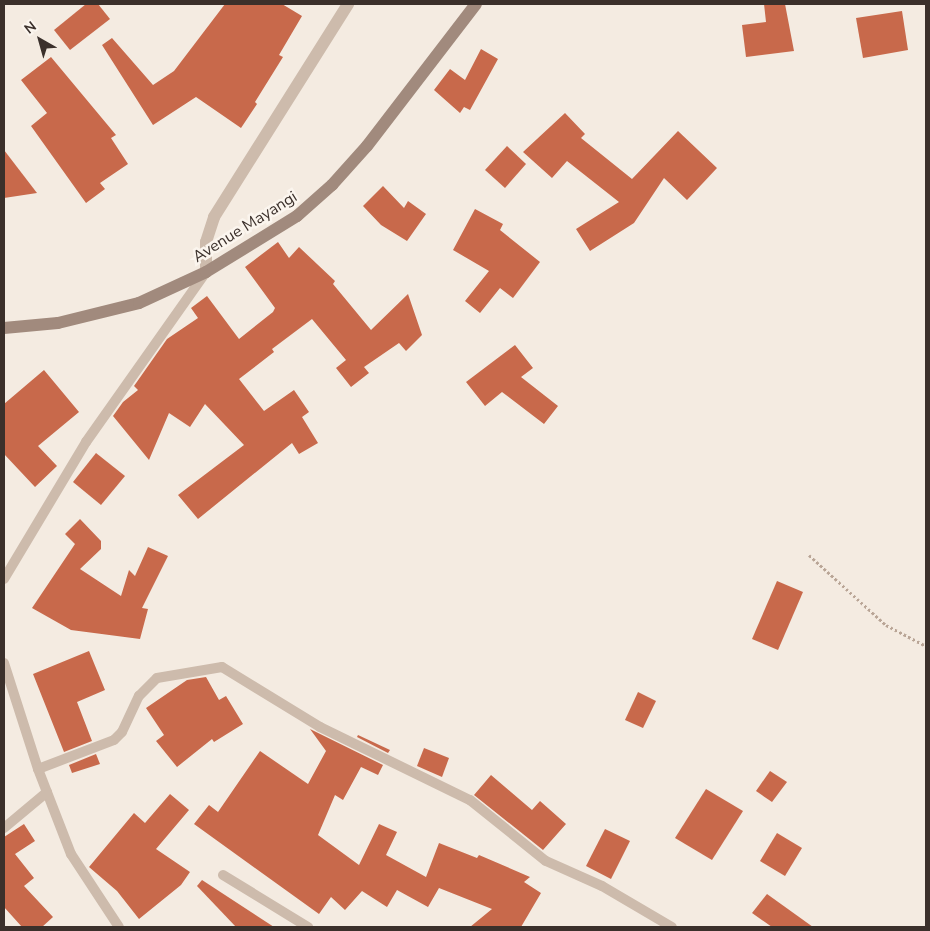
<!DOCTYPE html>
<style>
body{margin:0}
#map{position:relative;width:930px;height:931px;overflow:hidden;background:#f4ebe1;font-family:"Nunito Sans",sans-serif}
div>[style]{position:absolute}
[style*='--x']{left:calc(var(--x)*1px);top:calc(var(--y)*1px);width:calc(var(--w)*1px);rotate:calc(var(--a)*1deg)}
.building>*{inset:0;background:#c8694b}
.path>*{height:3px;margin-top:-1.5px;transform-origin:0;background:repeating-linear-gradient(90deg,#b9a596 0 2.5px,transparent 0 5px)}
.lane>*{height:10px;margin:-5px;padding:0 5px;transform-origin:5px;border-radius:5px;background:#cdbbac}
.street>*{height:12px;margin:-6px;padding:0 6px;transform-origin:6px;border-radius:6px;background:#cdbbac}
.secondary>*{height:12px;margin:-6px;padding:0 6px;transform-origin:6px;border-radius:6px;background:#a18a7d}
span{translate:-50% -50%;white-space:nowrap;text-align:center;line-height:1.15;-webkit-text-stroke:5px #fbf5ee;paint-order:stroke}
.street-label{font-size:16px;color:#3b302b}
.frame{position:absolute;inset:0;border:5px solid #3b302b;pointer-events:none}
.north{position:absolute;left:15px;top:15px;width:50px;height:50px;-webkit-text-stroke:4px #fbf5ee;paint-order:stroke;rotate:322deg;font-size:14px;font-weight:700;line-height:20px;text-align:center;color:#3b302b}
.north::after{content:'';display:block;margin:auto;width:18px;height:22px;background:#3b302b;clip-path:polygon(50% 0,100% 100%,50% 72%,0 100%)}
</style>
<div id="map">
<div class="building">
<i style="clip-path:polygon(86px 4px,98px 4px,110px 19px,70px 50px,54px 30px)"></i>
<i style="clip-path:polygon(225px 4px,282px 4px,302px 16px,279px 55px,283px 57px,255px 102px,257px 104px,241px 128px,196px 97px,153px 125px,102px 45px,112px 38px,153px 85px,174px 71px)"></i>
<i style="clip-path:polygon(764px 4px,785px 4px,794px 51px,746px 57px,742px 25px,766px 22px)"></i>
<i style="clip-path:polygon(902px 11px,908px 50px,863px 58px,856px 18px)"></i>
<i style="clip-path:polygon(481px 49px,498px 59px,470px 110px,464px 107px,460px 113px,434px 90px,450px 69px,465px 80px)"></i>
<i style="clip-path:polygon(51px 57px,116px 135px,111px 138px,128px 164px,100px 183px,105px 189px,86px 203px,31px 126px,47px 113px,21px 80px)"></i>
<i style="clip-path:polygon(565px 113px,585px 134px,581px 138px,632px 179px,678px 131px,717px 168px,687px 200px,664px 178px,634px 223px,590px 251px,576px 229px,619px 202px,567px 161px,552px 178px,523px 152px)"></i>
<i style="clip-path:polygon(507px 146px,526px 164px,505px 188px,485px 170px)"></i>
<i style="clip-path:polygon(4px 150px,37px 193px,4px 198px)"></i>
<i style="clip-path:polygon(383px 186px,404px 208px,408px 201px,426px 214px,407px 241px,381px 225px,363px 206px)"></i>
<i style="clip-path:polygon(475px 209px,503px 224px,500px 230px,540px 262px,513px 298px,500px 288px,480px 313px,465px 301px,489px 271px,453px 250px)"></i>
<i style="clip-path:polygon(278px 242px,289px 258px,299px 247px,335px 281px,333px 284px,371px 330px,408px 294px,422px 335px,406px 351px,399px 343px,364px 367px,369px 373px,351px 387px,336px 368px,346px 360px,312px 319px,272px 349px,274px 352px,239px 379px,264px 411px,294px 390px,309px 412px,302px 417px,318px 443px,299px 454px,292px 443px,198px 519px,178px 495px,244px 445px,205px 404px,190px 427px,169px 413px,149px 460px,113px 416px,123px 402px,138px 390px,134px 386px,167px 339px,198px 318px,191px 308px,207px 296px,239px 339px,273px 312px,275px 308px,245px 267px)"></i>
<i style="clip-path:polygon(515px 345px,533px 368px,521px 377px,558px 406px,544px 424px,502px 392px,485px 406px,466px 382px)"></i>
<i style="clip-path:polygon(44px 370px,79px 412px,38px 446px,57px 466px,35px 487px,4px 454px,4px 404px)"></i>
<i style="clip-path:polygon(96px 453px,125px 476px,101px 505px,73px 482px)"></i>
<i style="clip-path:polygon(80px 519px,101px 541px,101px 549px,80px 569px,121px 596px,129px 570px,135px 576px,148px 547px,168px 556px,142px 608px,148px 609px,140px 639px,71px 630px,32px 608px,75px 544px,65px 534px)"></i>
<i style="clip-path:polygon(777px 581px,803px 592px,778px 650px,752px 639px)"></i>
<i style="clip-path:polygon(89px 651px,105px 690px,77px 702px,92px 741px,64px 752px,33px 674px)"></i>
<i style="clip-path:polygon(206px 677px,219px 700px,226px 696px,243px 724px,214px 742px,212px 739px,177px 767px,156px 741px,164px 735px,146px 708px,187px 680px)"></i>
<i style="clip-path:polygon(638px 692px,656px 701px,643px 728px,625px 720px)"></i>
<i style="clip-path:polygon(310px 729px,383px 765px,378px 775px,361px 767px,343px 800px,335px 795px,318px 835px,359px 865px,379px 824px,397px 832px,386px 855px,426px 877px,439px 843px,477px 858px,479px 855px,530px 877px,524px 882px,541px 893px,521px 927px,470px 927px,492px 909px,439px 888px,428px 907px,397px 890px,387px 907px,362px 891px,345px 910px,331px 897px,319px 914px,194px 824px,209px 805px,218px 812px,260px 751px,308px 784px,326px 751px)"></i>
<i style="clip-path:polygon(358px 735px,390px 750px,388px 753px,357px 737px)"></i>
<i style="clip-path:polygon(424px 748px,449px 758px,442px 777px,417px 766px)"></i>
<i style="clip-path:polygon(96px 754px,100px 764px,72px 773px,69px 765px)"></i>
<i style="clip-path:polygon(770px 771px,787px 782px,772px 802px,756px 791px)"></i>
<i style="clip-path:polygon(491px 775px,532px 810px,540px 801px,566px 824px,543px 850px,474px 795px)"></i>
<i style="clip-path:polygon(706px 789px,743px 811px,712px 860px,675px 838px)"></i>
<i style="clip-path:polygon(170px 794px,189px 810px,156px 849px,190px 872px,181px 885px,139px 919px,117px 891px,89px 867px,134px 813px,145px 823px)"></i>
<i style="clip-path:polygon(24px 824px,35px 841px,15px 854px,34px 878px,24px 886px,53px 917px,42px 927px,22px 927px,4px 907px,4px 837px)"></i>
<i style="clip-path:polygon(605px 829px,630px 841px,611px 879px,586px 866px)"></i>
<i style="clip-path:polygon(777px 833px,802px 848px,785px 876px,760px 861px)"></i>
<i style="clip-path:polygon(202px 880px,274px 927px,236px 927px,197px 886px)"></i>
<i style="clip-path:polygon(767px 894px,813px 927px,772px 927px,752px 913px)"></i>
</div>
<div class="path">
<i style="--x:809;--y:555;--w:104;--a:42.3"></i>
<i style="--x:886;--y:625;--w:45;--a:27.7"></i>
</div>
<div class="lane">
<i style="--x:4;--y:579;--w:160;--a:-59.1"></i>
<i style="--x:86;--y:442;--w:208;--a:-54.8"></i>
<i style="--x:4;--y:663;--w:111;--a:72.2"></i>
<i style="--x:38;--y:769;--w:91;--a:68.8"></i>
<i style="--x:71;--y:854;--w:87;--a:56.7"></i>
<i style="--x:38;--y:769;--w:81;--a:-20.9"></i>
<i style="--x:114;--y:740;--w:11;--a:-45"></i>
<i style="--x:122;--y:732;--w:40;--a:-65"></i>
<i style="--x:139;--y:696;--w:25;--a:-45"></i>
<i style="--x:157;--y:678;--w:66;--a:-9.6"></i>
<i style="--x:222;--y:667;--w:115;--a:31.5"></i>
<i style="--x:320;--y:727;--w:167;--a:26"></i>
<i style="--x:470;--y:800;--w:97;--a:38.8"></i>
<i style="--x:546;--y:861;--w:61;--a:24.1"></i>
<i style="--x:602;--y:886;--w:81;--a:30.4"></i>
<i style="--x:4;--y:828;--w:56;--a:-39.9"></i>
<i style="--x:223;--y:875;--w:100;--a:31.5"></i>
</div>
<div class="street">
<i style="--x:206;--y:272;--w:30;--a:-90"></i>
<i style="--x:206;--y:242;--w:26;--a:-72"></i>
<i style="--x:214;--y:217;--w:252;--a:-57.8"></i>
</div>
<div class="secondary">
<i style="--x:4;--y:328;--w:54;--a:-5.3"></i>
<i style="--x:58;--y:323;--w:83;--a:-13.9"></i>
<i style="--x:139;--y:303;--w:74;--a:-24.8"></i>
<i style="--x:206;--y:272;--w:107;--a:-31.6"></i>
<i style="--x:297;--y:216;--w:47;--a:-41.5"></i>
<i style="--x:332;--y:185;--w:52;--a:-48.1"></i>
<i style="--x:367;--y:146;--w:179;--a:-52.5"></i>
</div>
<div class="street-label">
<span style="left:245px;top:227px;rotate:-32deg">Avenue Mayangi</span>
</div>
<div class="frame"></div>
<div class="north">N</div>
</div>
